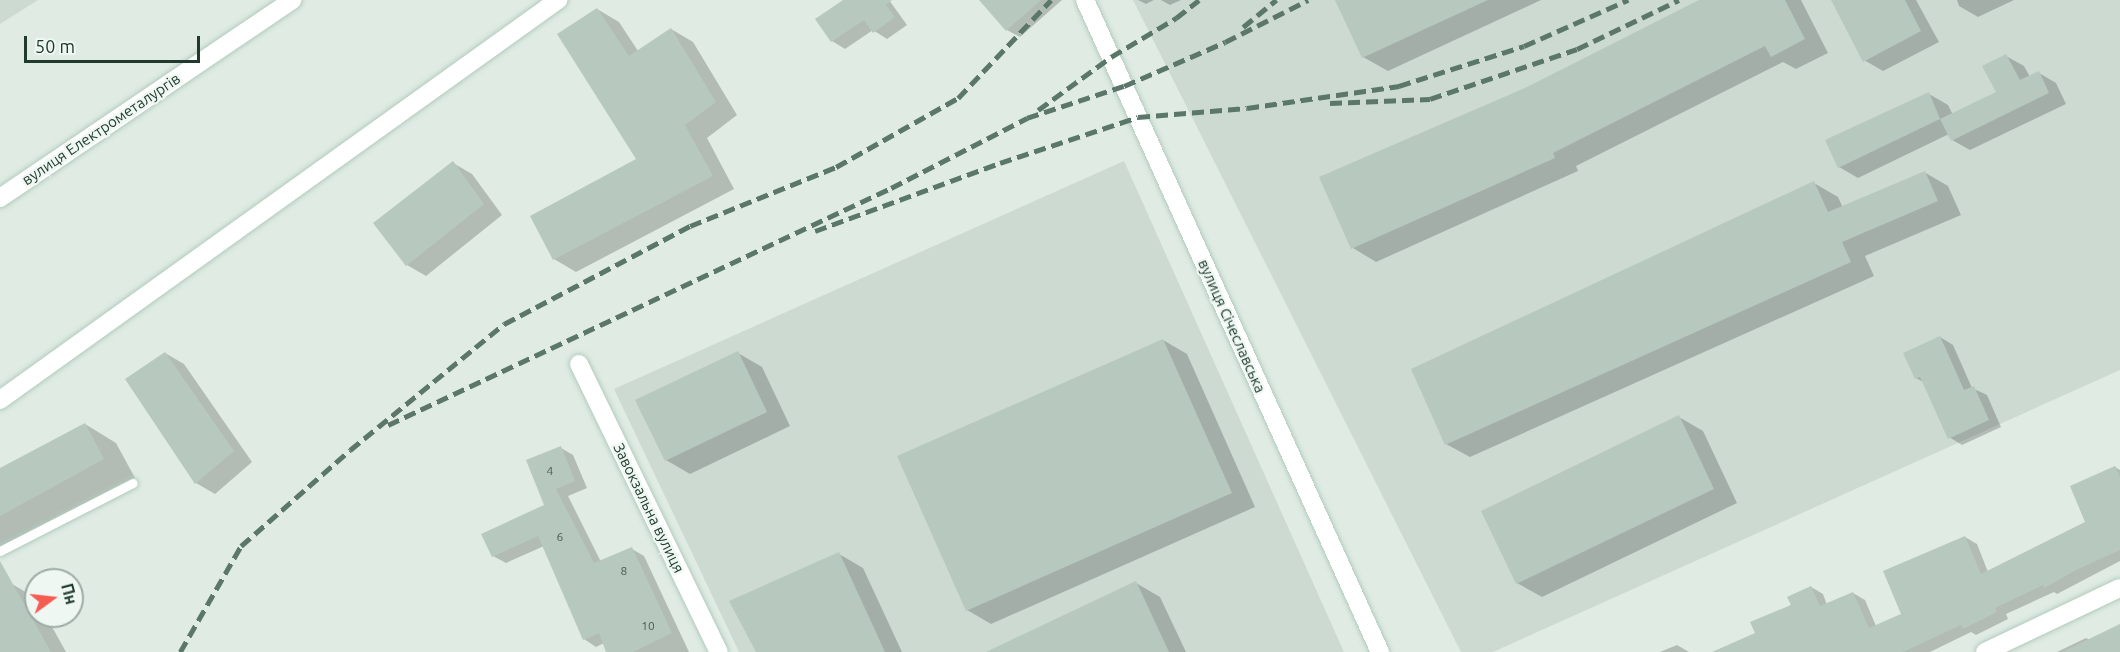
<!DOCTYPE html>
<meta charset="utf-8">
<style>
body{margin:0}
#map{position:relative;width:2120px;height:652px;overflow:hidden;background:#dfebe3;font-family:Ubuntu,sans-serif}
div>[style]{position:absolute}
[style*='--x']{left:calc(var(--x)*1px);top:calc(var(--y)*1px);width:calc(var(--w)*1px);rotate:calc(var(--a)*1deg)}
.built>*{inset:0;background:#cddad2}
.shadow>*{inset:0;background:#0003}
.building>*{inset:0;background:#b7c8be}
.roads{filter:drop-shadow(0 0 2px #b2cbbd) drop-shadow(0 0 2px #b2cbbd)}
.lane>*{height:9px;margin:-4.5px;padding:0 4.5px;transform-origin:4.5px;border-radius:4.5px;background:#fff}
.street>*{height:18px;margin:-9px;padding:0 9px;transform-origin:9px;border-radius:9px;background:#fff}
.secondary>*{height:18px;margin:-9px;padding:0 9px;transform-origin:9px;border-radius:9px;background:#fff}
.rail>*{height:4.5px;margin-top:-2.25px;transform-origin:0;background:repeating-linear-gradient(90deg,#5a776a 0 12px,transparent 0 18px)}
span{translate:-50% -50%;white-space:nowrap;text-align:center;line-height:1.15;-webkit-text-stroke:4.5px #eff7f2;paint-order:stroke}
.number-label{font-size:12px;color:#465e52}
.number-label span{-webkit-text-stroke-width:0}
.street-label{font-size:15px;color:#203b2e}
.north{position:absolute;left:24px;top:568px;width:60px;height:60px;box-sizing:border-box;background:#eff7f2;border:2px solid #9caca4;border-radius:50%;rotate:75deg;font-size:16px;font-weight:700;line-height:24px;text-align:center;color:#203b2e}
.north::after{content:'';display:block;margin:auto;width:21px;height:27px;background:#f55c52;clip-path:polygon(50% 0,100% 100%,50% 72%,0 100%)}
.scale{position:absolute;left:24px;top:36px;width:176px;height:27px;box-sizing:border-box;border:3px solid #203b2e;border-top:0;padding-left:8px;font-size:18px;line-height:21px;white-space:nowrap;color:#203b2e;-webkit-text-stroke:4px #eff7f2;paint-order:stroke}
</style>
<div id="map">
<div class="built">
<i style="clip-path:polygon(0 0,38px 0,0 24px)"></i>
<i style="clip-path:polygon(1133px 0,2120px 0,2120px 370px,1493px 652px,1461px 652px)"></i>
<i style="clip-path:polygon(1124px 161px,1344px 652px,739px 652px,614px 389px)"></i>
</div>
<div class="shadow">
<i style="clip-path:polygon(846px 0,889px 0,907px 25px,887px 39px,873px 30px,845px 49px,832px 41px,818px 20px)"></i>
<i style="clip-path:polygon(991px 0,1062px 0,1020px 37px,1007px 30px)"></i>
<i style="clip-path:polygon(1138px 0,1154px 0,1146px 4px)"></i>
<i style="clip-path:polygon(1161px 0,1181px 0,1170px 5px)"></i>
<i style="clip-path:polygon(1337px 0,1541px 0,1388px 71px,1363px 57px)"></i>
<i style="clip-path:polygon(1702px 0,1801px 0,1828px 53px,1796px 69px,1783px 62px,1576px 166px,1578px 171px,1376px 262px,1353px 248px,1321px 177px,1527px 88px)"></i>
<i style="clip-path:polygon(1832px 0,1916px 0,1939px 42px,1883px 71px,1864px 60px)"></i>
<i style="clip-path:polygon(1957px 0,2014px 0,1978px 17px,1959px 6px)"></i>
<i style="clip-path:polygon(597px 9px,619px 22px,638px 51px,671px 29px,693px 42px,737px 115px,707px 138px,734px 189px,576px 272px,554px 259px,638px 160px)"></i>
<i style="clip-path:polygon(2006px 56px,2024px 66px,2030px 77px,2039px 73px,2056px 83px,2066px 104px,1970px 150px,1952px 140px,1949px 134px,1858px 178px,1839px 167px,1929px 94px,1948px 105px,1953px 115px,1998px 93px)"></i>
<i style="clip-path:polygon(453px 163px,472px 174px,502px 215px,426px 276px,407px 265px)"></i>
<i style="clip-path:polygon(1924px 172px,1948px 186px,1961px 215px,1865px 256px,1874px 276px,1470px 457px,1446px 444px,1814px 183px,1838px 197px,1843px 208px)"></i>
<i style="clip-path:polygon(1940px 337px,1953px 345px,1972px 388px,1987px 395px,2001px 427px,1962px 445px,1949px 437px,1925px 383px,1916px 378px)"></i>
<i style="clip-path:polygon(1163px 340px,1187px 354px,1255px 507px,991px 624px,967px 610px)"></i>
<i style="clip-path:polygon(165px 353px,184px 364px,252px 462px,215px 494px,196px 483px)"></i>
<i style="clip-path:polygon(738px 353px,762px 367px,790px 426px,690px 474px,666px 460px)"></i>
<i style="clip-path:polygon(1679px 417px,1703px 431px,1737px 503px,1542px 597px,1517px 583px)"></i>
<i style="clip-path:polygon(85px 424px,116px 443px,135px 478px,0 551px,0 470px)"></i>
<i style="clip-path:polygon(561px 448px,573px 455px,587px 488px,568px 496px,601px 562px,632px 549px,644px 556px,689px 652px,608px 652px,604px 643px,596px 647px,584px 639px,544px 546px,506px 563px,493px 556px,546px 506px)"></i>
<i style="clip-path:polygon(2115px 467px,2120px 470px,2120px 561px,2057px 594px,2054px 592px,2006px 614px,2008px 619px,1976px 635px,1971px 632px,1930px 652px,1716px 652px,1757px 634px,1811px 587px,1823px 594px,1827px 605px,1853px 593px,1865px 600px,1876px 626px,1903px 614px,1965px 537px,1977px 544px,1988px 572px,2087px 523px)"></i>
<i style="clip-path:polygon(839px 554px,863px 568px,902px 652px,758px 652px)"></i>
<i style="clip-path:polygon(1136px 583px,1160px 597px,1186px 652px,989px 652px)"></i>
<i style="clip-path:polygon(12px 584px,36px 598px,36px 616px,46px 616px,66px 652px,0 652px,0 591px)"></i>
<i style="clip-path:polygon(2120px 626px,2120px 652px,2057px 652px,2086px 638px,2090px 640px)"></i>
<i style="clip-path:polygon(1677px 645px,1689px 652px,1660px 652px)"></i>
</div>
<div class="building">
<i style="clip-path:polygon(843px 0,892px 0,886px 5px,895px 17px,873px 33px,864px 20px,831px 42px,815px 19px)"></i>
<i style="clip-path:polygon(979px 0,1041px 0,1006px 31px)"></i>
<i style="clip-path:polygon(1335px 0,1488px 0,1362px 58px)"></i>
<i style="clip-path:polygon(1699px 0,1785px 0,1805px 39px,1771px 57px,1765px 46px,1553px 153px,1555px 158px,1351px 249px,1319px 177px,1527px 87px)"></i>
<i style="clip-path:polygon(1831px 0,1905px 0,1921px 31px,1863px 62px)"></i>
<i style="clip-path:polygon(597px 8px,629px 56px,671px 28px,716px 102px,685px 125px,713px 176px,553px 260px,530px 216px,636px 159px,557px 34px)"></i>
<i style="clip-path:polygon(2006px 54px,2020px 80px,2039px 71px,2049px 93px,1951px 141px,1940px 119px,1996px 92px,1982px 66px)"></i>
<i style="clip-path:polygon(1929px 92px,1940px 119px,1838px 168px,1825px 140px)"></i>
<i style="clip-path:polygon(453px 161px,484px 204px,406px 266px,373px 223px)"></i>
<i style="clip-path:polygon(1925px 171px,1938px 201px,1842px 242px,1851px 262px,1445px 445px,1411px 369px,1814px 181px,1828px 212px)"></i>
<i style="clip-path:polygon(1940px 336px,1964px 390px,1974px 386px,1989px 420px,1948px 439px,1920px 377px,1915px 379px,1903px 353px)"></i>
<i style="clip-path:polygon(1163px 339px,1232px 493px,966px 611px,897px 456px)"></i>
<i style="clip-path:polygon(738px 351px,767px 412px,665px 461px,635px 400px)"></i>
<i style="clip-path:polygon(165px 352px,234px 451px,195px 484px,125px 379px)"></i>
<i style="clip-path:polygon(1679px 415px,1714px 489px,1516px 584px,1481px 511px)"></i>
<i style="clip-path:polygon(85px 423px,104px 459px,0 516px,0 468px)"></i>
<i style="clip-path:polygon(561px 446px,575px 481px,556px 489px,594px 563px,632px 547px,672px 633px,633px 652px,606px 652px,599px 633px,583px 640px,538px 536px,492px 557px,481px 534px,544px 505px,526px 460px)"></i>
<i style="clip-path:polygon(2115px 466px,2120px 477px,2120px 550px,2076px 570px,2044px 588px,2043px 585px,1995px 608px,1997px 612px,1963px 629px,1961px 625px,1903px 652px,1712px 652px,1755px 633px,1750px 622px,1791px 605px,1787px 597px,1811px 586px,1820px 606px,1853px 592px,1869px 628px,1901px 614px,1883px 571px,1965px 536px,1981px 574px,2085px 522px,2070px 486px)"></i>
<i style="clip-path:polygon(839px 552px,885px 652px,756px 652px,729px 601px)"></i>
<i style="clip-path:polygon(0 561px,51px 652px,0 652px)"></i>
<i style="clip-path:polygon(1136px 581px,1169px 652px,986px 652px)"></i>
<i style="clip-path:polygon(2120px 624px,2120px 652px,2062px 652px)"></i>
</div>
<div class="roads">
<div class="lane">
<i style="--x:0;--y:551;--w:149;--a:-27.1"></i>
</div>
<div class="street">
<i style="--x:1085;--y:0;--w:716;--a:65.66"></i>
<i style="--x:579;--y:364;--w:320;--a:64.1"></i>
<i style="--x:0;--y:400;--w:687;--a:-35.63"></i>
<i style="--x:1985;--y:652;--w:149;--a:-25.4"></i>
</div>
<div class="secondary">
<i style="--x:0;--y:198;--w:353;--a:-34.1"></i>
</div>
</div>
<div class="rail">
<i style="--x:1243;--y:27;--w:43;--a:-39.3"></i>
<i style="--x:1330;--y:103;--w:100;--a:-2.3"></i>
<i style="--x:1430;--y:99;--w:155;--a:-18.8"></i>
<i style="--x:1577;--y:49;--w:113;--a:-25.7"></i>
<i style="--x:1038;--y:110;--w:90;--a:-36"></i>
<i style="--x:1111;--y:57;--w:76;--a:-31"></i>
<i style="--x:1176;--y:18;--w:29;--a:-38"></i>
<i style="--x:815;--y:231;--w:197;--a:-20.2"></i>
<i style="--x:1000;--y:163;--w:145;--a:-18.4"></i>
<i style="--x:1138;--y:117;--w:109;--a:-4.7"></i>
<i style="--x:1247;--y:108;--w:154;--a:-8.2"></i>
<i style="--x:1399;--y:86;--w:131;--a:-17.7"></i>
<i style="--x:1524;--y:46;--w:114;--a:-23.9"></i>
<i style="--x:388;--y:425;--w:556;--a:-25.23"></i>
<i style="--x:891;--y:188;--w:153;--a:-27.2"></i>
<i style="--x:1027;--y:118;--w:102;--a:-18.3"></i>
<i style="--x:1124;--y:86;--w:110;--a:-23.5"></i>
<i style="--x:1225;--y:42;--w:93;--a:-26.8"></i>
<i style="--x:180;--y:652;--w:122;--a:-60.1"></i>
<i style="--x:241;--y:546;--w:145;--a:-41.4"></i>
<i style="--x:350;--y:450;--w:199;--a:-39.3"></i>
<i style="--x:504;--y:324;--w:210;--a:-27.8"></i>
<i style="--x:690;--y:226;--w:157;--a:-22"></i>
<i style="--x:836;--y:167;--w:140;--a:-29.5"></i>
<i style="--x:958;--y:98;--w:135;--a:-46.5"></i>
</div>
<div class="number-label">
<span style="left:550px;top:471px">4</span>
<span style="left:560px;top:537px">6</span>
<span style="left:624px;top:571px">8</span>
<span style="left:648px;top:626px">10</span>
</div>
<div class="street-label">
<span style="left:101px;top:129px;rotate:-34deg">вулиця Електрометалургів</span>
<span style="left:1232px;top:326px;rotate:66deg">вулиця Січеславська</span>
<span style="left:649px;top:508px;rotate:64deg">Завокзальна вулиця</span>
</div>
<div class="north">Пн</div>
<div class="scale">50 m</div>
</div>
